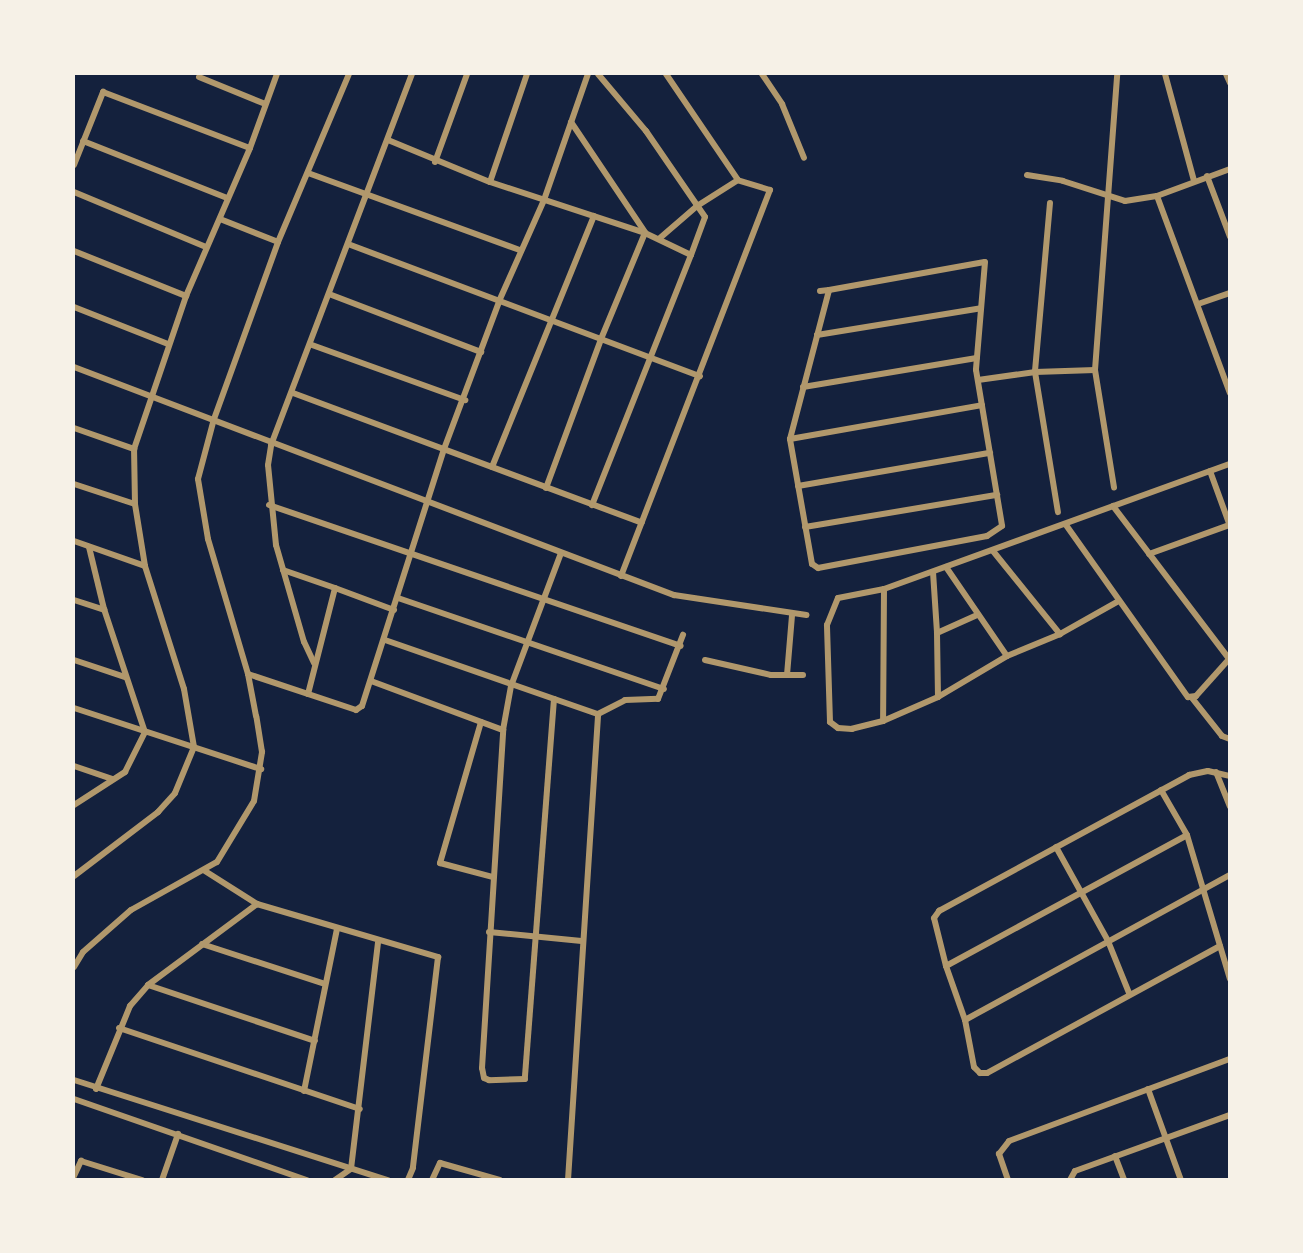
<!DOCTYPE html>
<style>
body{margin:0}
#map{position:relative;width:1303px;height:1253px;overflow:hidden;background:#14213d;font-family:Poppins,sans-serif}
div>[style]{position:absolute}
[style*='--x']{left:calc(var(--x)*1px);top:calc(var(--y)*1px);width:calc(var(--w)*1px);rotate:calc(var(--a)*1deg)}
.minor>*{height:6px;margin:-3px;padding:0 3px;transform-origin:3px;border-radius:3px;background:#b1986c}
span{translate:-50% -50%;white-space:nowrap;text-align:center;line-height:1.15;-webkit-text-stroke:4.5px #f6f1e7;paint-order:stroke}
.frame{position:absolute;inset:0;border:75px solid #f6f1e7;pointer-events:none}
</style>
<div id="map">
<div class="minor">
<i style="--x:598;--y:74;--w:75;--a:49.9"></i>
<i style="--x:646;--y:131;--w:104;--a:55.5"></i>
<i style="--x:705;--y:217;--w:40;--a:110.2"></i>
<i style="--x:666;--y:74;--w:128;--a:55.8"></i>
<i style="--x:762;--y:74;--w:36;--a:56"></i>
<i style="--x:782;--y:104;--w:58;--a:67.8"></i>
<i style="--x:1165;--y:74;--w:111;--a:74.8"></i>
<i style="--x:1226;--y:74;--w:10;--a:66"></i>
<i style="--x:199;--y:77;--w:71;--a:22.2"></i>
<i style="--x:571;--y:122;--w:133;--a:56.1"></i>
<i style="--x:388;--y:140;--w:110;--a:22.4"></i>
<i style="--x:490;--y:182;--w:163;--a:18.2"></i>
<i style="--x:645;--y:233;--w:51;--a:25.6"></i>
<i style="--x:691;--y:255;--w:269;--a:111.6"></i>
<i style="--x:83;--y:141;--w:155;--a:21.6"></i>
<i style="--x:435;--y:162;--w:94;--a:-70"></i>
<i style="--x:74;--y:165;--w:79;--a:-68.3"></i>
<i style="--x:103;--y:92;--w:157;--a:20.9"></i>
<i style="--x:1230;--y:169;--w:78;--a:159.7"></i>
<i style="--x:1157;--y:196;--w:210;--a:69.7"></i>
<i style="--x:308;--y:173;--w:226;--a:20"></i>
<i style="--x:1027;--y:175;--w:36;--a:9"></i>
<i style="--x:1063;--y:181;--w:65;--a:17.9"></i>
<i style="--x:1125;--y:201;--w:32;--a:-9"></i>
<i style="--x:1207;--y:176;--w:65;--a:69.3"></i>
<i style="--x:490;--y:182;--w:114;--a:-71.1"></i>
<i style="--x:74;--y:192;--w:143;--a:22.6"></i>
<i style="--x:1050;--y:203;--w:170;--a:95.1"></i>
<i style="--x:1035;--y:372;--w:60;--a:-1.9"></i>
<i style="--x:1095;--y:370;--w:119;--a:80.8"></i>
<i style="--x:220;--y:219;--w:62;--a:21.6"></i>
<i style="--x:348;--y:244;--w:376;--a:20.6"></i>
<i style="--x:74;--y:251;--w:121;--a:21.9"></i>
<i style="--x:820;--y:291;--w:9;--a:-6"></i>
<i style="--x:829;--y:290;--w:158;--a:-10.2"></i>
<i style="--x:985;--y:262;--w:108;--a:94.8"></i>
<i style="--x:976;--y:370;--w:158;--a:80.5"></i>
<i style="--x:1002;--y:526;--w:18;--a:146"></i>
<i style="--x:987;--y:536;--w:172;--a:169.3"></i>
<i style="--x:818;--y:568;--w:7;--a:-146"></i>
<i style="--x:812;--y:564;--w:127;--a:-100"></i>
<i style="--x:790;--y:439;--w:154;--a:-75.3"></i>
<i style="--x:329;--y:294;--w:163;--a:20.9"></i>
<i style="--x:1198;--y:304;--w:34;--a:-19"></i>
<i style="--x:74;--y:307;--w:101;--a:21.5"></i>
<i style="--x:817;--y:335;--w:166;--a:-9.3"></i>
<i style="--x:312;--y:345;--w:163;--a:19.8"></i>
<i style="--x:74;--y:367;--w:642;--a:20.81"></i>
<i style="--x:674;--y:595;--w:134;--a:8.6"></i>
<i style="--x:1095;--y:370;--w:297;--a:-85.7"></i>
<i style="--x:978;--y:380;--w:58;--a:-8"></i>
<i style="--x:1035;--y:372;--w:142;--a:80.7"></i>
<i style="--x:803;--y:387;--w:176;--a:-9.5"></i>
<i style="--x:293;--y:393;--w:372;--a:20.4"></i>
<i style="--x:74;--y:428;--w:64;--a:19.3"></i>
<i style="--x:790;--y:439;--w:195;--a:-10"></i>
<i style="--x:492;--y:467;--w:271;--a:-67.9"></i>
<i style="--x:1210;--y:471;--w:59;--a:70"></i>
<i style="--x:74;--y:484;--w:64;--a:18.2"></i>
<i style="--x:798;--y:486;--w:195;--a:-9.8"></i>
<i style="--x:546;--y:488;--w:159;--a:-69.7"></i>
<i style="--x:601;--y:339;--w:115;--a:-67.5"></i>
<i style="--x:269;--y:505;--w:435;--a:18.9"></i>
<i style="--x:1113;--y:506;--w:192;--a:52.8"></i>
<i style="--x:1066;--y:525;--w:211;--a:54.7"></i>
<i style="--x:1188;--y:697;--w:8;--a:-7"></i>
<i style="--x:1196;--y:696;--w:51;--a:-48.2"></i>
<i style="--x:805;--y:527;--w:195;--a:-9.5"></i>
<i style="--x:74;--y:541;--w:75;--a:19.4"></i>
<i style="--x:89;--y:547;--w:64;--a:76.4"></i>
<i style="--x:104;--y:609;--w:130;--a:71.6"></i>
<i style="--x:993;--y:551;--w:107;--a:51.1"></i>
<i style="--x:1149;--y:554;--w:85;--a:-19.9"></i>
<i style="--x:946;--y:567;--w:108;--a:55.6"></i>
<i style="--x:283;--y:570;--w:55;--a:19.1"></i>
<i style="--x:933;--y:572;--w:61;--a:86.2"></i>
<i style="--x:621;--y:576;--w:414;--a:-68.9"></i>
<i style="--x:770;--y:190;--w:34;--a:-163"></i>
<i style="--x:738;--y:180;--w:49;--a:147.6"></i>
<i style="--x:697;--y:206;--w:49;--a:139.1"></i>
<i style="--x:884;--y:589;--w:132;--a:90.4"></i>
<i style="--x:883;--y:721;--w:60;--a:-23.6"></i>
<i style="--x:938;--y:697;--w:64;--a:-90.9"></i>
<i style="--x:937;--y:633;--w:44;--a:-24.2"></i>
<i style="--x:398;--y:598;--w:281;--a:18.9"></i>
<i style="--x:74;--y:600;--w:32;--a:18"></i>
<i style="--x:385;--y:640;--w:225;--a:19.2"></i>
<i style="--x:74;--y:660;--w:54;--a:18.4"></i>
<i style="--x:705;--y:660;--w:68;--a:12.8"></i>
<i style="--x:771;--y:675;--w:32;--a:0"></i>
<i style="--x:314;--y:663;--w:23;--a:-115"></i>
<i style="--x:304;--y:642;--w:101;--a:-106.1"></i>
<i style="--x:276;--y:545;--w:80;--a:-95.7"></i>
<i style="--x:268;--y:465;--w:20;--a:-81"></i>
<i style="--x:271;--y:445;--w:397;--a:-69.2"></i>
<i style="--x:248;--y:674;--w:114;--a:18.4"></i>
<i style="--x:356;--y:710;--w:7;--a:-34"></i>
<i style="--x:362;--y:706;--w:270;--a:-72.3"></i>
<i style="--x:444;--y:449;--w:160;--a:-69.5"></i>
<i style="--x:500;--y:299;--w:108;--a:-66"></i>
<i style="--x:544;--y:200;--w:133;--a:-70.8"></i>
<i style="--x:787;--y:675;--w:60;--a:-85.2"></i>
<i style="--x:371;--y:681;--w:141;--a:20.4"></i>
<i style="--x:308;--y:694;--w:109;--a:-75.7"></i>
<i style="--x:335;--y:588;--w:63;--a:20.4"></i>
<i style="--x:938;--y:697;--w:80;--a:-30.7"></i>
<i style="--x:1007;--y:656;--w:57;--a:-22.5"></i>
<i style="--x:1060;--y:634;--w:65;--a:-29.3"></i>
<i style="--x:1192;--y:698;--w:48;--a:51.7"></i>
<i style="--x:1222;--y:736;--w:9;--a:21"></i>
<i style="--x:554;--y:699;--w:381;--a:94.4"></i>
<i style="--x:525;--y:1079;--w:36;--a:178"></i>
<i style="--x:489;--y:1080;--w:5;--a:-158"></i>
<i style="--x:484;--y:1078;--w:10;--a:-101"></i>
<i style="--x:482;--y:1068;--w:339;--a:-86.4"></i>
<i style="--x:503;--y:730;--w:45;--a:-79.7"></i>
<i style="--x:511;--y:686;--w:142;--a:-69.4"></i>
<i style="--x:74;--y:708;--w:197;--a:18.1"></i>
<i style="--x:883;--y:721;--w:32;--a:166"></i>
<i style="--x:852;--y:729;--w:14;--a:-176"></i>
<i style="--x:838;--y:728;--w:10;--a:-143"></i>
<i style="--x:830;--y:722;--w:97;--a:-91.8"></i>
<i style="--x:827;--y:625;--w:29;--a:-68"></i>
<i style="--x:838;--y:598;--w:47;--a:-11.1"></i>
<i style="--x:884;--y:589;--w:368;--a:-19.9"></i>
<i style="--x:481;--y:722;--w:147;--a:106.2"></i>
<i style="--x:440;--y:863;--w:55;--a:14.8"></i>
<i style="--x:74;--y:766;--w:40;--a:18.9"></i>
<i style="--x:1216;--y:772;--w:37;--a:68"></i>
<i style="--x:1161;--y:790;--w:52;--a:60"></i>
<i style="--x:1187;--y:835;--w:150;--a:73.4"></i>
<i style="--x:74;--y:805;--w:61;--a:-32.9"></i>
<i style="--x:125;--y:772;--w:45;--a:-63.4"></i>
<i style="--x:1056;--y:847;--w:107;--a:61"></i>
<i style="--x:1108;--y:941;--w:56;--a:68"></i>
<i style="--x:205;--y:871;--w:62;--a:32.4"></i>
<i style="--x:257;--y:904;--w:189;--a:16.3"></i>
<i style="--x:438;--y:957;--w:212;--a:96.8"></i>
<i style="--x:413;--y:1168;--w:13;--a:113"></i>
<i style="--x:74;--y:876;--w:106;--a:-37.3"></i>
<i style="--x:158;--y:812;--w:25;--a:-48"></i>
<i style="--x:175;--y:793;--w:50;--a:-67.6"></i>
<i style="--x:194;--y:747;--w:59;--a:-99.8"></i>
<i style="--x:184;--y:689;--w:129;--a:-107.6"></i>
<i style="--x:145;--y:566;--w:63;--a:-99.2"></i>
<i style="--x:135;--y:504;--w:55;--a:-91"></i>
<i style="--x:134;--y:449;--w:162;--a:-71.2"></i>
<i style="--x:186;--y:296;--w:161;--a:-66.6"></i>
<i style="--x:250;--y:148;--w:79;--a:-70"></i>
<i style="--x:489;--y:932;--w:93;--a:5.5"></i>
<i style="--x:202;--y:944;--w:129;--a:18"></i>
<i style="--x:1220;--y:946;--w:265;--a:151.4"></i>
<i style="--x:987;--y:1073;--w:7;--a:180"></i>
<i style="--x:980;--y:1073;--w:8;--a:-135"></i>
<i style="--x:974;--y:1067;--w:48;--a:-100.8"></i>
<i style="--x:965;--y:1020;--w:57;--a:-109.4"></i>
<i style="--x:946;--y:966;--w:49;--a:-104"></i>
<i style="--x:934;--y:918;--w:9;--a:-54"></i>
<i style="--x:939;--y:911;--w:285;--a:-28.5"></i>
<i style="--x:1189;--y:775;--w:19;--a:-12"></i>
<i style="--x:1208;--y:771;--w:23;--a:13"></i>
<i style="--x:946;--y:966;--w:274;--a:-28.5"></i>
<i style="--x:74;--y:967;--w:17;--a:-59"></i>
<i style="--x:83;--y:952;--w:64;--a:-41.2"></i>
<i style="--x:131;--y:910;--w:98;--a:-29.2"></i>
<i style="--x:217;--y:862;--w:71;--a:-58.8"></i>
<i style="--x:254;--y:801;--w:50;--a:-80.7"></i>
<i style="--x:262;--y:752;--w:36;--a:-99"></i>
<i style="--x:256;--y:716;--w:43;--a:-100.8"></i>
<i style="--x:248;--y:674;--w:141;--a:-106.5"></i>
<i style="--x:208;--y:539;--w:61;--a:-99.5"></i>
<i style="--x:198;--y:479;--w:62;--a:-75.1"></i>
<i style="--x:214;--y:419;--w:188;--a:-70.1"></i>
<i style="--x:278;--y:242;--w:182;--a:-67.1"></i>
<i style="--x:148;--y:985;--w:176;--a:18.5"></i>
<i style="--x:965;--y:1020;--w:302;--a:-28.7"></i>
<i style="--x:119;--y:1028;--w:254;--a:18.6"></i>
<i style="--x:74;--y:1080;--w:330;--a:17.7"></i>
<i style="--x:96;--y:1089;--w:90;--a:-67.7"></i>
<i style="--x:130;--y:1006;--w:28;--a:-49"></i>
<i style="--x:148;--y:985;--w:136;--a:-36.6"></i>
<i style="--x:1148;--y:1089;--w:97;--a:70.1"></i>
<i style="--x:304;--y:1091;--w:165;--a:-78.5"></i>
<i style="--x:74;--y:1099;--w:247;--a:19.2"></i>
<i style="--x:1115;--y:1156;--w:26;--a:69"></i>
<i style="--x:74;--y:1176;--w:17;--a:-65"></i>
<i style="--x:81;--y:1161;--w:64;--a:17.3"></i>
<i style="--x:162;--y:1180;--w:49;--a:-70.8"></i>
<i style="--x:335;--y:1180;--w:19;--a:-35"></i>
<i style="--x:351;--y:1169;--w:228;--a:-83.2"></i>
<i style="--x:432;--y:1180;--w:19;--a:-65"></i>
<i style="--x:440;--y:1163;--w:62;--a:15.8"></i>
<i style="--x:568;--y:1180;--w:467;--a:-86.3"></i>
<i style="--x:598;--y:714;--w:30;--a:-27"></i>
<i style="--x:625;--y:700;--w:33;--a:-2"></i>
<i style="--x:658;--y:699;--w:69;--a:-68.7"></i>
<i style="--x:1008;--y:1180;--w:28;--a:-109"></i>
<i style="--x:999;--y:1154;--w:16;--a:-52"></i>
<i style="--x:1009;--y:1141;--w:236;--a:-20.4"></i>
<i style="--x:1070;--y:1180;--w:10;--a:-61"></i>
<i style="--x:1075;--y:1171;--w:165;--a:-19.9"></i>
</div>
<div class="frame"></div>
</div>
